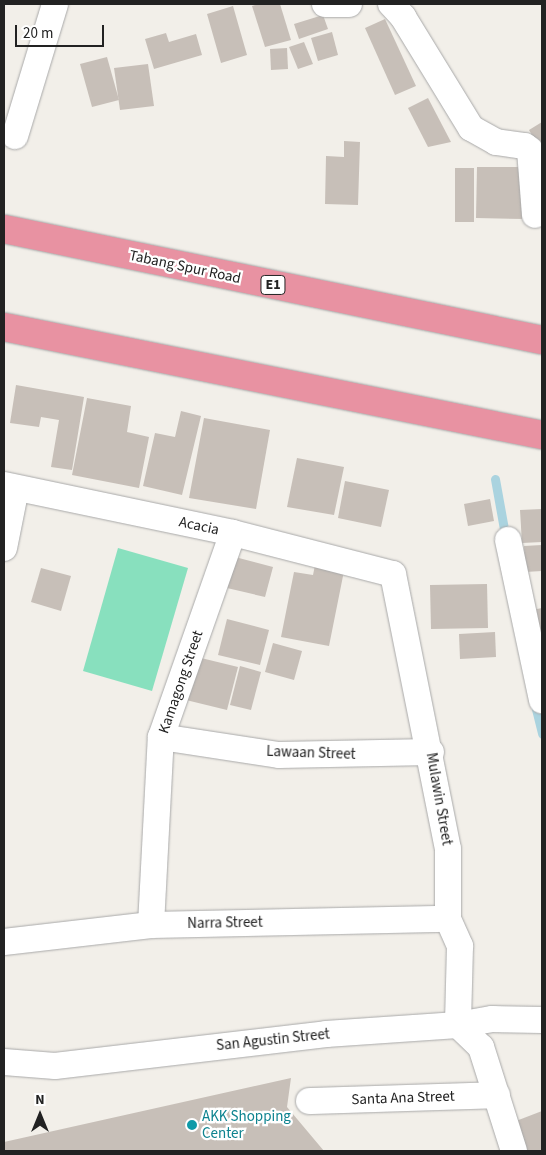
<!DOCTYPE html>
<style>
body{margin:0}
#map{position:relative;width:546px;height:1155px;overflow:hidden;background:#f2efe9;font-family:"Source Sans 3",sans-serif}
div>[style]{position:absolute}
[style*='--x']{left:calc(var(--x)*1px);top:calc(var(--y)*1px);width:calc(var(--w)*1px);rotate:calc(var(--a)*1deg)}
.pitch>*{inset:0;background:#88e0be}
.stream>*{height:9px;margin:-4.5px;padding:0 4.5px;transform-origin:4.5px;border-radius:4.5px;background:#aad3df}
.building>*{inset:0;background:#c7bfb8}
.roads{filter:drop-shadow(0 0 1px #a9a9a9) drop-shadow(0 0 1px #a9a9a9)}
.street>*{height:26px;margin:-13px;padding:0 13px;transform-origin:13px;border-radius:13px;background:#fff}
.highway>*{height:28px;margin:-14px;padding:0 14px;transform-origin:14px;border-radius:14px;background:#e892a2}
.dots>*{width:14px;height:14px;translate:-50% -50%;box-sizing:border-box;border:2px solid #fff;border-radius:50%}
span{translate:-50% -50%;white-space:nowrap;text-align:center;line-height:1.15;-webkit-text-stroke:4.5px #fff;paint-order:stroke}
.shield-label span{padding:1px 4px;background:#fff;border:1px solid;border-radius:4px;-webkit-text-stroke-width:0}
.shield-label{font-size:14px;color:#222;font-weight:700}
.street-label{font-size:15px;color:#222}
.culture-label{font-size:15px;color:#0d838f}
.left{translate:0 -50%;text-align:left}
.frame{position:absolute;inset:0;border:5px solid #222;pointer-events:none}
.north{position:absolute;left:15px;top:1090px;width:50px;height:50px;-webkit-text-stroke:4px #fff;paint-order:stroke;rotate:0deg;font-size:14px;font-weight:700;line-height:20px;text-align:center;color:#222}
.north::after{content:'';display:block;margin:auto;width:18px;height:22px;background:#222;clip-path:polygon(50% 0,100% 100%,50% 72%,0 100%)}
.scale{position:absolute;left:15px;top:25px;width:89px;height:22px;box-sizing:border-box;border:2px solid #222;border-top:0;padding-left:6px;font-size:15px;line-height:18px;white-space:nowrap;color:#222;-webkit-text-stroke:4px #fff;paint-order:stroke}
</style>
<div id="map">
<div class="pitch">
<i style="clip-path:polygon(118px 548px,188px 568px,152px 691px,83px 671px)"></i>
</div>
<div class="stream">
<i style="--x:495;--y:479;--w:62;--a:79.8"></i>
<i style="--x:534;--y:701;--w:34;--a:76"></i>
</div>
<div class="building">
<i style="clip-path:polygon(259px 4px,280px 4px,291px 40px,265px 47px,252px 6px)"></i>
<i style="clip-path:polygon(233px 6px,247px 55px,221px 63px,207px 14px)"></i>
<i style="clip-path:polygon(323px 15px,328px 29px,299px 39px,294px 24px)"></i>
<i style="clip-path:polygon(385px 19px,416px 86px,395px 95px,365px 28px)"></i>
<i style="clip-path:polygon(332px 32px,338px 55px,318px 61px,311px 38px)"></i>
<i style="clip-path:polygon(166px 33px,169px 42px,196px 34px,202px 55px,154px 69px,145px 39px)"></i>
<i style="clip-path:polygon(304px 42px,313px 64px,298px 69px,289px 47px)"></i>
<i style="clip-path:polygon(287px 48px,288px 69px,271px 70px,270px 49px)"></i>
<i style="clip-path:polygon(107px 57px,119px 100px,92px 107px,80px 64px)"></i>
<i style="clip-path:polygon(148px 64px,154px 106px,120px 110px,114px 68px)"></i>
<i style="clip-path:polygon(428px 98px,451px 142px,428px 147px,408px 108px)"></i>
<i style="clip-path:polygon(542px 122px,542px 152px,529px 130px)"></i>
<i style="clip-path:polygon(344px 141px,360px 142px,358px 205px,325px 204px,326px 156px,344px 157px)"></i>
<i style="clip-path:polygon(477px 167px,525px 167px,525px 219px,476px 218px)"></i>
<i style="clip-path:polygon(455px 168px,474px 168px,474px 222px,455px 222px)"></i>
<i style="clip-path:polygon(16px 385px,84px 397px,72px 470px,51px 467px,59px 420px,41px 417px,39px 427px,10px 423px)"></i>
<i style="clip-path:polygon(87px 398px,131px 406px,127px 432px,149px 437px,139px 488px,72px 475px)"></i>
<i style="clip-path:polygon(181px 411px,201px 416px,182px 495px,143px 486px,155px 433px,175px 437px)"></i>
<i style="clip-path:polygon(204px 418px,270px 430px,256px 509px,189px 498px)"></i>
<i style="clip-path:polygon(297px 458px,344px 467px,334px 515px,287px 507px)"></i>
<i style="clip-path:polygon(345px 481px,389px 490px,381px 527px,338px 518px)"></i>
<i style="clip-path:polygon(490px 499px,494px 521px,468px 526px,464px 504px)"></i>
<i style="clip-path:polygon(542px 509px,542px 542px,522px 543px,520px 510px)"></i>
<i style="clip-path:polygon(542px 545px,542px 571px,525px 572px,524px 546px)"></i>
<i style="clip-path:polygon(235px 557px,273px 567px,265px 597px,227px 588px)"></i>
<i style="clip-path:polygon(316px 560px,345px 566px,329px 646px,281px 637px,294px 572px,313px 575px)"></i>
<i style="clip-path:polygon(41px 568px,71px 576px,61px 611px,31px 602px)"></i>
<i style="clip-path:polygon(487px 584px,488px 628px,431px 629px,430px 585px)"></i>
<i style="clip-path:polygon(542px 608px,542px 654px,532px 610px)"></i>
<i style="clip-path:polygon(227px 619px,269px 630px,260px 665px,218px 655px)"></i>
<i style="clip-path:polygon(495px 632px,496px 657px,460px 659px,459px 634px)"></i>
<i style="clip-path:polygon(273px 643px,302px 651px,294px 680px,265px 672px)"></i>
<i style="clip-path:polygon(197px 657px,238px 667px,227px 710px,186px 700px)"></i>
<i style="clip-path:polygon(240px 666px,261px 672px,251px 710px,230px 705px)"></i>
<i style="clip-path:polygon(291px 1078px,287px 1107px,324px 1151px,4px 1151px,4px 1142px)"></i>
<i style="clip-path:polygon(542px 1111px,542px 1151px,526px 1151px,516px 1121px)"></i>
</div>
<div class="roads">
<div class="street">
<i style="--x:325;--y:4;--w:24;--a:0"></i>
<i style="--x:391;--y:4;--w:18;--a:47"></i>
<i style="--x:403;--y:17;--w:130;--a:58.5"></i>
<i style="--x:471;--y:128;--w:29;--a:29"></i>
<i style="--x:496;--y:142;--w:29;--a:8"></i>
<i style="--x:525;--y:146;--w:6;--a:39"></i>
<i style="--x:530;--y:150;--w:65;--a:85.6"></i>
<i style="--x:15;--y:136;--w:138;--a:-73.1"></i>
<i style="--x:4;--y:485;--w:234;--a:11.8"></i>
<i style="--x:233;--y:533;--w:165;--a:14.4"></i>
<i style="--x:393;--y:574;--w:280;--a:78.7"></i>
<i style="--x:448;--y:849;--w:70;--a:90"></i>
<i style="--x:448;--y:919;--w:30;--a:66"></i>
<i style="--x:460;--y:946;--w:79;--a:91.5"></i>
<i style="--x:458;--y:1025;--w:32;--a:44"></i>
<i style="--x:481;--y:1047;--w:109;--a:72.4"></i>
<i style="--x:508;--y:540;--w:164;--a:78"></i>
<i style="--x:4;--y:548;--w:61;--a:-78.7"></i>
<i style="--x:161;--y:737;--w:119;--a:8.7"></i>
<i style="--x:279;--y:755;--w:152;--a:-1.1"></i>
<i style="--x:151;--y:925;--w:188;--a:-87"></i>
<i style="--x:161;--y:737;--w:216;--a:-70.6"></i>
<i style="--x:4;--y:942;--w:148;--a:-6.6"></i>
<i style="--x:151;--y:925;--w:297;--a:-1.2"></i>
<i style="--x:4;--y:1062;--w:51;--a:4.5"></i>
<i style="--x:55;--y:1066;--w:273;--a:-6.7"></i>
<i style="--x:326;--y:1034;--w:132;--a:-3.9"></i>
<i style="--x:458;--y:1025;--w:35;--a:-10"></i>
<i style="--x:492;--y:1019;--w:50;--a:1.1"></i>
<i style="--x:309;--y:1101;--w:188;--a:-1.8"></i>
</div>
<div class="highway">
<i style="--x:4;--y:229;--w:549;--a:11.66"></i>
<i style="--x:4;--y:327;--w:549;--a:11.35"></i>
</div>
</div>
<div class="dots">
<i style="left:192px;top:1125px;background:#0f9aa8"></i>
</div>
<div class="shield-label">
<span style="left:273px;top:285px">E1</span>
</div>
<div class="street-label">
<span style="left:185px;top:267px;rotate:12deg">Tabang Spur Road</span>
<span style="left:199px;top:526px;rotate:12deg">Acacia</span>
<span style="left:181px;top:682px;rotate:-71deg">Kamagong Street</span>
<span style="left:311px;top:753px;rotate:2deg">Lawaan Street</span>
<span style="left:439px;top:799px;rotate:80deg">Mulawin Street</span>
<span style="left:225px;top:923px;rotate:-1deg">Narra Street</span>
<span style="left:273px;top:1040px;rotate:-6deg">San Agustin Street</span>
<span style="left:403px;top:1098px;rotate:-2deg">Santa Ana Street</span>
</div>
<div class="culture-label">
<span class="left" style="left:202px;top:1125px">AKK Shopping<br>Center</span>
</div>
<div class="frame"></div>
<div class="north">N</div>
<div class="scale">20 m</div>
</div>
